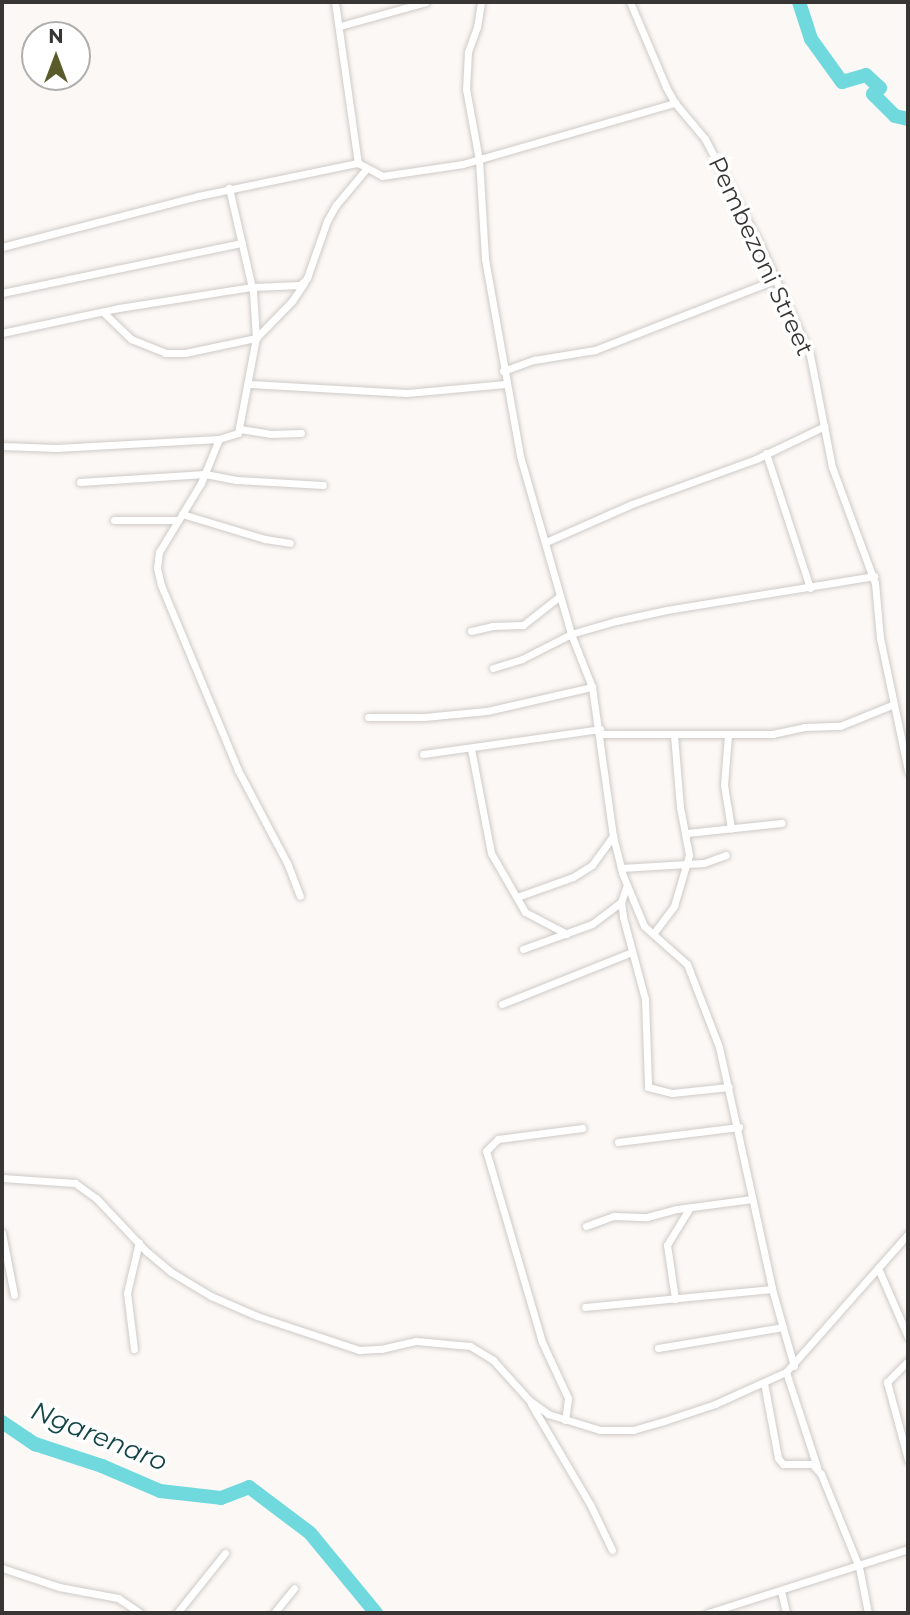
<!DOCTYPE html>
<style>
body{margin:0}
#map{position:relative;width:910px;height:1615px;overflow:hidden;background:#fcf8f5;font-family:Montserrat,sans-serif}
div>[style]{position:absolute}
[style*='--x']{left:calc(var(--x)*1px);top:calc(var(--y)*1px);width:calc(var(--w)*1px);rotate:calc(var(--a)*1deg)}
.river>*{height:14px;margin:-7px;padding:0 7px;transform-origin:7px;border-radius:7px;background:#70d9dd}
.roads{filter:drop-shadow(0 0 2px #cecac7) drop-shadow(0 0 2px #cecac7)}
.street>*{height:7px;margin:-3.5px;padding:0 3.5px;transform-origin:3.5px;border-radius:3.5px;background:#fff}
span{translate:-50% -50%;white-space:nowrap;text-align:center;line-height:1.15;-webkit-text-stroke:7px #fff;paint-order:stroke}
.street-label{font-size:24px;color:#383635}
.water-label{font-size:26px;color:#144547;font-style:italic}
.frame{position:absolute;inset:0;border:4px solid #383635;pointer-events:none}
.north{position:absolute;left:21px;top:21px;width:70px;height:70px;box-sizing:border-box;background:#fff;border:2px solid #afafae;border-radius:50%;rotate:0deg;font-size:19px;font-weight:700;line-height:28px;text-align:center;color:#383635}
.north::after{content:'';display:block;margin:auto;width:24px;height:32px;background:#595c2a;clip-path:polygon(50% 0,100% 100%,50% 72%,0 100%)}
</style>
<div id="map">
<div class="river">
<i style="--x:799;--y:2;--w:39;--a:72"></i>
<i style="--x:811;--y:39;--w:53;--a:54.2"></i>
<i style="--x:842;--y:82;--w:25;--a:-16"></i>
<i style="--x:866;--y:75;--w:19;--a:43"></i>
<i style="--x:880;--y:88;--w:9;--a:139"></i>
<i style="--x:873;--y:94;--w:31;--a:45"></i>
<i style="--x:895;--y:116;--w:13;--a:13"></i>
<i style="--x:2;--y:1422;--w:40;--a:34"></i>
<i style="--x:35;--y:1444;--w:71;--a:18.2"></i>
<i style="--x:102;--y:1466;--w:63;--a:23.3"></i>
<i style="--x:160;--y:1491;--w:61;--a:6.5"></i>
<i style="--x:221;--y:1498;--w:30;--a:-21"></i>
<i style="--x:249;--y:1487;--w:76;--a:37"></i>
<i style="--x:310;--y:1533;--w:104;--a:50.5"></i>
</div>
<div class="roads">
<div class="street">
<i style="--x:335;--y:2;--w:163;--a:81.9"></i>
<i style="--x:481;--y:2;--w:25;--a:99"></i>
<i style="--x:477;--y:27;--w:27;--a:110"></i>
<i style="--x:468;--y:52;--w:37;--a:93"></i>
<i style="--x:466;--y:89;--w:72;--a:79.6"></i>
<i style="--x:479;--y:160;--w:99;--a:86.5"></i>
<i style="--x:485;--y:259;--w:200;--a:79.9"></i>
<i style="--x:520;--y:456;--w:185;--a:74"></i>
<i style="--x:571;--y:634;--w:57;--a:68.4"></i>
<i style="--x:592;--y:687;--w:150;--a:82"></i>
<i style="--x:613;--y:836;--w:38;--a:76"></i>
<i style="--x:622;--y:873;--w:57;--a:67.5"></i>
<i style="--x:644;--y:926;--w:57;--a:41.5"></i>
<i style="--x:687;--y:964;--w:89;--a:68.9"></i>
<i style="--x:719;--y:1047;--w:248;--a:77.6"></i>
<i style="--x:772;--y:1289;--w:80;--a:74.1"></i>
<i style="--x:630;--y:2;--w:92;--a:67"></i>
<i style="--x:666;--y:87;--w:18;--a:61"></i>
<i style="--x:675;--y:103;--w:47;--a:50.2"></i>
<i style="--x:705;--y:139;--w:117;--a:62.6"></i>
<i style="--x:759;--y:243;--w:123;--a:65.5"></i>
<i style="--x:810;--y:355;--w:114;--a:78.9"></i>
<i style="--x:832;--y:467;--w:124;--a:69.7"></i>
<i style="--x:875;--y:583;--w:55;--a:84.8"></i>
<i style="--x:880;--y:638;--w:136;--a:78.1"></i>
<i style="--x:340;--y:26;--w:89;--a:-15.6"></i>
<i style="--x:2;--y:247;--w:203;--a:-14.6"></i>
<i style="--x:198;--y:196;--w:163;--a:-11.7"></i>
<i style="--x:358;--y:163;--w:27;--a:28"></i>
<i style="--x:382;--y:176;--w:82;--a:-8.4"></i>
<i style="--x:463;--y:164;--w:221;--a:-16.1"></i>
<i style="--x:2;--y:293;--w:245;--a:-11.8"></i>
<i style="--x:103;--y:312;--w:39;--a:44"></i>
<i style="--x:131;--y:339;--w:37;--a:22"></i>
<i style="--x:165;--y:353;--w:20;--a:0"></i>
<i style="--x:185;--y:353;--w:73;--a:-11.9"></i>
<i style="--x:256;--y:338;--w:52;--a:-45.8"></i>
<i style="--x:292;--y:301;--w:22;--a:-56"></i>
<i style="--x:2;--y:333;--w:120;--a:-12.1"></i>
<i style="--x:119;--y:308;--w:135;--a:-9"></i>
<i style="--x:252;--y:287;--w:48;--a:-2.4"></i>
<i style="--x:300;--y:285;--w:10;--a:-45"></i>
<i style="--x:307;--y:278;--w:60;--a:-70.7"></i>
<i style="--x:327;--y:221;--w:18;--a:-61"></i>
<i style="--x:336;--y:205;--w:47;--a:-50.2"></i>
<i style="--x:503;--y:371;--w:33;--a:-20"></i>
<i style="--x:534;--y:360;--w:62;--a:-9.3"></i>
<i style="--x:595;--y:350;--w:193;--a:-21.3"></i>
<i style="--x:250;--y:384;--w:157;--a:3.3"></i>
<i style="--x:407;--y:393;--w:99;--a:-5.2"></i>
<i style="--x:240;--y:429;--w:30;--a:9"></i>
<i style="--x:270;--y:434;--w:31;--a:-2"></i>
<i style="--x:219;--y:439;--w:48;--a:112.2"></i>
<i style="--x:201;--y:483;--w:81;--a:121.3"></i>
<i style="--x:159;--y:552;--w:16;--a:97"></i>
<i style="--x:157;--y:568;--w:17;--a:77"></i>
<i style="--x:161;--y:585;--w:200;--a:67.4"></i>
<i style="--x:238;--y:770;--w:107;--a:62.2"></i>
<i style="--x:288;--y:865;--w:33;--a:69"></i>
<i style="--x:2;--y:446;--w:54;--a:2.1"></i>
<i style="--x:56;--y:448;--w:163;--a:-3.2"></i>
<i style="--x:219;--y:439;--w:20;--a:-18"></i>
<i style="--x:238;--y:433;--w:97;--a:-79.3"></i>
<i style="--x:256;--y:338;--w:46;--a:-93.7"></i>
<i style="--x:253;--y:292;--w:107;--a:-103"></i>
<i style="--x:766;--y:453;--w:142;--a:71.9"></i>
<i style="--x:80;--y:482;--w:125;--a:-3.7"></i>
<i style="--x:205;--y:474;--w:33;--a:11"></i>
<i style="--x:237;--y:480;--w:86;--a:3.3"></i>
<i style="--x:182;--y:514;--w:87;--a:16.8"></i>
<i style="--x:265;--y:539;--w:25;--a:9"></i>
<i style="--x:114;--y:520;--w:64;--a:0"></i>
<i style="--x:546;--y:542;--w:94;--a:-23.8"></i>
<i style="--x:632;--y:504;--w:132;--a:-19.9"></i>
<i style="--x:756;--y:459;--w:76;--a:-25.6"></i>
<i style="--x:471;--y:631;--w:22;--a:-13"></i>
<i style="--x:492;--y:626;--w:31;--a:-2"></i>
<i style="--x:523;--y:625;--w:47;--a:-38.1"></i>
<i style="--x:493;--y:668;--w:30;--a:-17"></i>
<i style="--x:522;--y:659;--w:55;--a:-27"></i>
<i style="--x:571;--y:634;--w:47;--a:-16.1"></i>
<i style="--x:616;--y:621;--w:52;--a:-12.2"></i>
<i style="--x:667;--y:610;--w:210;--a:-9.3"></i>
<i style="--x:368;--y:717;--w:56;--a:0"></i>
<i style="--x:424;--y:717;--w:63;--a:-5.4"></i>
<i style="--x:487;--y:711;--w:108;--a:-12.9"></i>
<i style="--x:601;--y:734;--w:171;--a:0"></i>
<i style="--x:772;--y:734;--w:33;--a:-12"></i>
<i style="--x:804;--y:727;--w:36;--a:-2"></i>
<i style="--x:840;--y:726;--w:56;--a:-22"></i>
<i style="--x:728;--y:735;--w:50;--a:94.6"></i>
<i style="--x:724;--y:785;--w:44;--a:80.8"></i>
<i style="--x:471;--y:749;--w:106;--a:79.1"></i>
<i style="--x:491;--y:853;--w:68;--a:60"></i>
<i style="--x:525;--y:912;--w:47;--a:27.6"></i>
<i style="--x:423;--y:754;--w:179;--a:-8"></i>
<i style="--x:687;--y:833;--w:95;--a:-6.1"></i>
<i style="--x:621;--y:868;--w:83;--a:-3.4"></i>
<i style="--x:704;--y:863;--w:23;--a:-20"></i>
<i style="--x:626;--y:887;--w:16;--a:108"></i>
<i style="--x:621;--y:902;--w:15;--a:82"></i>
<i style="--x:623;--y:917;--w:85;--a:75"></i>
<i style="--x:645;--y:999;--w:88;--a:88"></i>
<i style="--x:648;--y:1087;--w:25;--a:14"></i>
<i style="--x:672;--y:1093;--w:57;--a:-6"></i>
<i style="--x:517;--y:897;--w:59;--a:-19.7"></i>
<i style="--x:573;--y:877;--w:22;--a:-32"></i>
<i style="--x:592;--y:865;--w:36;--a:-54"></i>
<i style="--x:653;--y:934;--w:35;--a:-53"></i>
<i style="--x:674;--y:906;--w:53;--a:-73.6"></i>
<i style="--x:689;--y:855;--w:49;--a:-100.6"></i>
<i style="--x:680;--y:807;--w:72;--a:-94.8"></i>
<i style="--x:523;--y:949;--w:73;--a:-19.9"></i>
<i style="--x:592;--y:924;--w:36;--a:-37"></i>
<i style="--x:502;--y:1004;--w:140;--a:-21.8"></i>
<i style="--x:618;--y:1142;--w:122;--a:-7.1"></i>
<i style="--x:2;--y:1178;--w:73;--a:3.9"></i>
<i style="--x:75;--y:1183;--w:26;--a:36"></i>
<i style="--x:96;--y:1198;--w:73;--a:46.7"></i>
<i style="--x:146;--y:1251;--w:33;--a:40"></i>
<i style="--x:171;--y:1272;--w:47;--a:31"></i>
<i style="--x:211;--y:1296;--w:50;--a:23.5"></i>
<i style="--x:257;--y:1316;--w:108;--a:18.4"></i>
<i style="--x:359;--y:1350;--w:22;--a:-3"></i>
<i style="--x:381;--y:1349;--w:36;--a:-13"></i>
<i style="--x:416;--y:1341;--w:54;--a:5.3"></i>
<i style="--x:470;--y:1346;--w:27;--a:31"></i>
<i style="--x:493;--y:1360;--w:54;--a:48"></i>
<i style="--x:529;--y:1400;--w:24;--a:36"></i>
<i style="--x:548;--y:1414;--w:54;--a:17.1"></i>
<i style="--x:600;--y:1430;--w:33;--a:0"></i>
<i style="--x:633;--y:1430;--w:32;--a:-16"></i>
<i style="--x:664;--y:1421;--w:54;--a:-18.4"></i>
<i style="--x:715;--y:1404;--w:78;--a:-24.3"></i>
<i style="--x:786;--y:1372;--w:184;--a:-48.5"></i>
<i style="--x:586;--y:1226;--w:30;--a:-20"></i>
<i style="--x:614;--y:1216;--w:33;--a:2"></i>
<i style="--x:647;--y:1217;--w:31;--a:-15"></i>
<i style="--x:677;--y:1209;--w:76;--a:-7.6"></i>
<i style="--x:2;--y:1233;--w:63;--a:79"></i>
<i style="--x:878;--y:1268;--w:75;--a:66.5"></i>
<i style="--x:675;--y:1299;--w:55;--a:-98.4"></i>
<i style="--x:667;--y:1245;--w:42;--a:-58.6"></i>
<i style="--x:585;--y:1307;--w:188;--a:-5.5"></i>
<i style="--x:658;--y:1348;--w:127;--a:-9.5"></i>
<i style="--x:134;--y:1349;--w:56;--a:-97.1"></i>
<i style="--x:127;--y:1293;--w:52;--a:-76.8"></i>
<i style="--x:908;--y:1361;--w:30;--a:135"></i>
<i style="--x:887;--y:1382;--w:81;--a:74.9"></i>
<i style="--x:786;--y:1372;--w:100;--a:71.9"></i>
<i style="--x:764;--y:1383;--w:76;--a:79.4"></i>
<i style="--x:778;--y:1458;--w:8;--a:50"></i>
<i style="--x:783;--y:1464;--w:29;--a:0"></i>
<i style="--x:812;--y:1464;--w:13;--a:48"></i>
<i style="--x:821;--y:1474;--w:100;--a:67.8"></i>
<i style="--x:859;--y:1567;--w:47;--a:78.9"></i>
<i style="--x:531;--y:1404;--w:116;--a:59.5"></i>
<i style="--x:590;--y:1504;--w:51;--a:64.4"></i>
<i style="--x:565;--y:1420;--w:22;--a:-82"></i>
<i style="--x:568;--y:1398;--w:62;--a:-114.9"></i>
<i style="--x:542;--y:1342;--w:199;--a:-106.3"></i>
<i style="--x:486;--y:1151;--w:17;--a:-45"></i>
<i style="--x:498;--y:1139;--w:85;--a:-7.5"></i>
<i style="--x:2;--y:1568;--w:60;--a:18.4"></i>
<i style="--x:59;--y:1587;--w:60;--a:10.6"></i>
<i style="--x:118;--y:1598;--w:27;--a:34"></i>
<i style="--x:781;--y:1591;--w:23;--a:77"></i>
<i style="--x:177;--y:1613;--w:77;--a:-51.3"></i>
<i style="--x:274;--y:1613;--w:32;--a:-51"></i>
<i style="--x:708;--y:1613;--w:210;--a:-17.7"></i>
</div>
</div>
<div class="street-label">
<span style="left:761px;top:256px;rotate:65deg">Pembezoni Street</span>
</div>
<div class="water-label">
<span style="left:99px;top:1437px;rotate:22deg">Ngarenaro</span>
</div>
<div class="frame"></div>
<div class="north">N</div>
</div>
